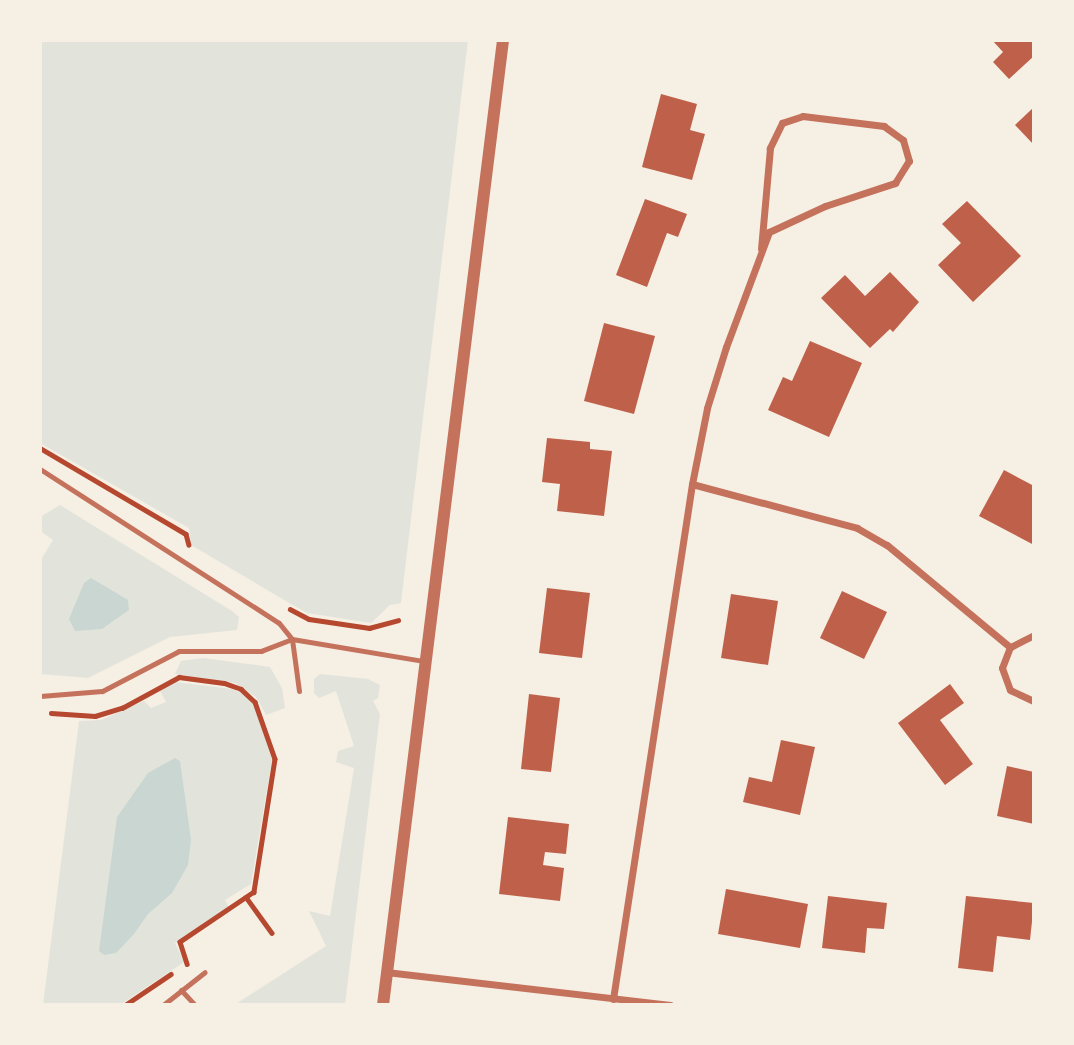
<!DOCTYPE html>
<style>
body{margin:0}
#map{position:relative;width:1074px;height:1045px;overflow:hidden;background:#f6efe4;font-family:Montserrat,sans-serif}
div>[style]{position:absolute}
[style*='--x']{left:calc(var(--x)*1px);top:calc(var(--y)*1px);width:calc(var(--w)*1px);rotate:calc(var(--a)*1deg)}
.green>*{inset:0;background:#e2e4dc}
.water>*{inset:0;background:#c9d6d2}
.building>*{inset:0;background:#bf614a}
.path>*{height:4.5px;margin:-2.25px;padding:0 2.25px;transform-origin:2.25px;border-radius:2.25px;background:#b5482f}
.service>*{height:5px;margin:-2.5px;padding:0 2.5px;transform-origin:2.5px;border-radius:2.5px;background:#c5725c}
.minor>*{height:7px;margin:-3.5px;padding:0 3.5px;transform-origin:3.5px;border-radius:3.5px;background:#c5725c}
.tertiary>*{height:12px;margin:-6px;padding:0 6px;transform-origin:6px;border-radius:6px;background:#c5725c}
span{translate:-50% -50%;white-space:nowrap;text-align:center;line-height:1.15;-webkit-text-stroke:7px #f6efe4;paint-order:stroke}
.frame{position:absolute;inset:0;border:42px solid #f6efe4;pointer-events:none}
</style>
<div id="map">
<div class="green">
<i style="clip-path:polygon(40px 40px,468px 40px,401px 603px,390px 605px,371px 623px,307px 613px,291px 604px,191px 545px,189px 528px,40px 443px)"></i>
<i style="clip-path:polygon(60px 505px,232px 611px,239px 617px,237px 630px,170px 637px,88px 678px,40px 674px,40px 561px,53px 540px,40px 531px,40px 517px)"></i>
<i style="clip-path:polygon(203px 658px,270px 667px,282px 688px,285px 708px,266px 715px,256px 697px,235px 683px,175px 674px,181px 661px)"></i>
<i style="clip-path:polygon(320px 674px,368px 679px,380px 685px,378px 698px,373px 701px,380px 714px,345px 1005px,234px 1005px,326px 946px,309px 911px,330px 916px,354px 768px,336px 762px,338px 751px,354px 746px,336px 691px,319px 698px,314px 693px,314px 679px)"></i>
<i style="clip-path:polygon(175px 682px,232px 689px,246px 695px,255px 708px,272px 760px,251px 884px,225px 900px,229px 907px,175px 943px,184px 962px,120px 1005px,43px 1005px,79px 721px,101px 720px,144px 701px,151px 708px,166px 702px,160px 691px)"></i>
</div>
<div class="water">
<i style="clip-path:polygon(91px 578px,128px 600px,129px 610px,102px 629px,75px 631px,69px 619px,84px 583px)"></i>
<i style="clip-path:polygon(175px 758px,180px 761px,191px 840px,188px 865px,172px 893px,148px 914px,134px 934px,116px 953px,104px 955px,99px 951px,117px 817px,148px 773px)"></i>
</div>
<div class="building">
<i style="clip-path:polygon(992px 40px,1034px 40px,1034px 56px,1009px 79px,993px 62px,1003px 52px)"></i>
<i style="clip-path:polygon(661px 94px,697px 104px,690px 130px,705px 134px,692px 180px,642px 167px)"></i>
<i style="clip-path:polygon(1034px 107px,1034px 145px,1015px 125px)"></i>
<i style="clip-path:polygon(645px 199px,687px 214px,678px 237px,667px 233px,647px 287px,616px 275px)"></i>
<i style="clip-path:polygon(967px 201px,1021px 256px,973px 302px,938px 265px,961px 243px,942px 224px)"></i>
<i style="clip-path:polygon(890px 272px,919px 302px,893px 332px,890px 329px,870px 348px,821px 298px,845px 275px,865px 296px)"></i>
<i style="clip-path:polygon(604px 323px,655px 336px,634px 414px,584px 401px)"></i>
<i style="clip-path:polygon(810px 341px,862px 363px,829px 437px,768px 410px,783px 377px,792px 381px)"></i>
<i style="clip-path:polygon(547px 438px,590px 442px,590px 449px,612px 451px,604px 516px,557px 511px,560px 484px,542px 482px)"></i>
<i style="clip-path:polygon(1004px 470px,1034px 486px,1034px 545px,979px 516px)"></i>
<i style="clip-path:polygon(547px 588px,590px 593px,582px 658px,539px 653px)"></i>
<i style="clip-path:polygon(842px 591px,887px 612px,864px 659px,820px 638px)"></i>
<i style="clip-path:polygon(731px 594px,778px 601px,768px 665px,721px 658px)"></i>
<i style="clip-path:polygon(950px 684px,964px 703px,940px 720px,973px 764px,945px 785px,898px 723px)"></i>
<i style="clip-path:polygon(529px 694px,560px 698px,551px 772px,521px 769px)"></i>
<i style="clip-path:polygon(781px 740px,815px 747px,800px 815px,743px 802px,749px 777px,772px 782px)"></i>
<i style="clip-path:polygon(1007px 766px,1034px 772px,1034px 824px,997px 816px)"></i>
<i style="clip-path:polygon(508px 817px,569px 824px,566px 854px,545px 852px,543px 865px,564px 868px,560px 901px,499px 894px)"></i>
<i style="clip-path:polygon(726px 889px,808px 904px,800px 948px,718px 934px)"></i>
<i style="clip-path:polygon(828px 896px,887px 903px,884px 929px,867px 928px,865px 953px,822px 948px)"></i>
<i style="clip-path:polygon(966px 896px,1034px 903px,1030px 940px,997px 936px,993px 972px,958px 968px)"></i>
</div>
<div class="path">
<i style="--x:40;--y:448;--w:169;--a:30.5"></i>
<i style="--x:186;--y:534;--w:11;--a:75"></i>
<i style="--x:290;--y:609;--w:21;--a:28"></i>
<i style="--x:309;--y:619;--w:61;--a:8.5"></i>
<i style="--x:369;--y:628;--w:30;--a:-15"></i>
<i style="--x:51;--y:713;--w:44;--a:3.9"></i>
<i style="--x:95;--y:716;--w:28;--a:-17"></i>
<i style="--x:122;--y:708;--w:65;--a:-28.5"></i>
<i style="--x:179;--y:677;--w:45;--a:7.6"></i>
<i style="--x:224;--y:683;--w:18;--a:19"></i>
<i style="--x:241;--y:689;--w:19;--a:43"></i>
<i style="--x:255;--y:702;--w:60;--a:70.7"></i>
<i style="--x:275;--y:759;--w:135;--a:99"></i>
<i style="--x:254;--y:892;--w:89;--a:146"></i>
<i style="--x:180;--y:942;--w:23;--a:72"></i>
<i style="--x:246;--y:897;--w:44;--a:54.2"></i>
<i style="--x:125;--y:1005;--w:55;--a:-34"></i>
</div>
<div class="service">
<i style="--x:40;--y:469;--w:284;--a:32.8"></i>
<i style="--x:279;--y:623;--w:21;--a:51"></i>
<i style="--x:292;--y:639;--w:33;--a:159"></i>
<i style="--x:261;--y:651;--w:82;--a:180"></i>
<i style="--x:179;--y:651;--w:87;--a:152.5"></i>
<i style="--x:102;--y:691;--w:62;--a:175.4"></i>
<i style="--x:299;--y:691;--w:52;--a:-97.7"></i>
<i style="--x:292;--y:639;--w:134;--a:9.5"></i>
<i style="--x:181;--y:990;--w:21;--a:47"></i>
<i style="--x:163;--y:1005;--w:53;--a:-38.2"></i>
</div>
<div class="minor">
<i style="--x:692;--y:484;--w:171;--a:14.9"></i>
<i style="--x:857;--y:528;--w:34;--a:30"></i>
<i style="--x:887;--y:545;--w:160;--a:39.7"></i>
<i style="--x:1034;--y:635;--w:27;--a:153"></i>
<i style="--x:1010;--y:647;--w:22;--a:111"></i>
<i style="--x:1002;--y:668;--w:23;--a:70"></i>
<i style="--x:1010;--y:690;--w:26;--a:25"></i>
<i style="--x:386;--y:972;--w:286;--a:6.6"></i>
<i style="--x:613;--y:999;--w:521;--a:-81.28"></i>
<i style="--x:692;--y:484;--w:77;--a:-78.8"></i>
<i style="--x:707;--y:408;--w:64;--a:-72.7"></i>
<i style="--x:726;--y:347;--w:123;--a:-69.5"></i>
<i style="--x:769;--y:232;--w:62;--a:-24.9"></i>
<i style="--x:825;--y:206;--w:74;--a:-18.2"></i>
<i style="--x:895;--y:183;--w:26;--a:-58"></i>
<i style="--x:909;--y:161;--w:22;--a:-106"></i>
<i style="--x:903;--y:140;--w:24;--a:-144"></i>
<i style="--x:884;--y:126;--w:82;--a:-173"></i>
<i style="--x:803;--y:116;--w:22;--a:162"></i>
<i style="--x:782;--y:123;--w:28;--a:116"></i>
<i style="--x:770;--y:148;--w:101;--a:95.1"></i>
</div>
<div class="tertiary">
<i style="--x:383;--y:1005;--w:972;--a:-82.91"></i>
</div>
<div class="frame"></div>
</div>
